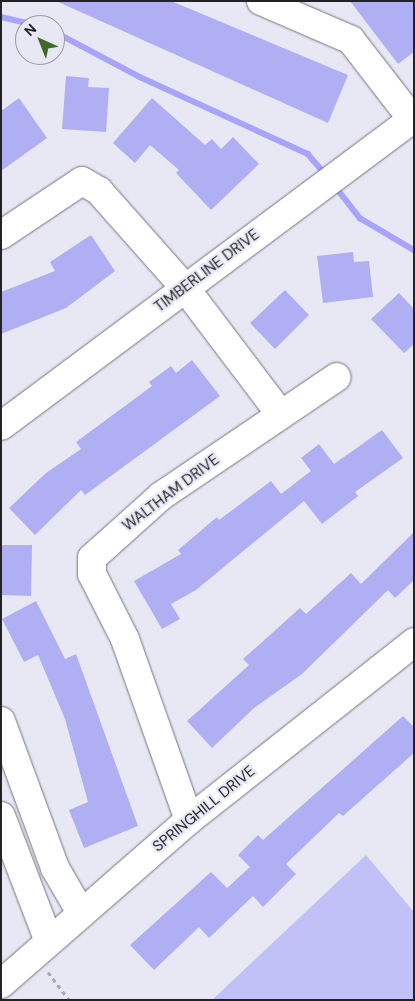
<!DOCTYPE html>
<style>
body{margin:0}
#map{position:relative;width:415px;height:1001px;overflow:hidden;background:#e8e8f5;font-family:"DM Sans",sans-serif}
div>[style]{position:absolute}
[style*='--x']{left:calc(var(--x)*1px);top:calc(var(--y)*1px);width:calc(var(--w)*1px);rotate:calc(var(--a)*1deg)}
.green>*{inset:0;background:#c1c1f8}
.stream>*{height:5.5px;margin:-2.75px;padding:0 2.75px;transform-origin:2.75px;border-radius:2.75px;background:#a7a4f9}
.building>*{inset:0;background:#b1aff4}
.path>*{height:3px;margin-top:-1.5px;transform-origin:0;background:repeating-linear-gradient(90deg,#a8a8b2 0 4px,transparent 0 8px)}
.roads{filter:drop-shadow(0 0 1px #757580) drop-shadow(0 0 1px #757580)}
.minor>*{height:28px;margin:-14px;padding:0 14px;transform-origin:14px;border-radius:14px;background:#fff}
span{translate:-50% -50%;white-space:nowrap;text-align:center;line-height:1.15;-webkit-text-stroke:4.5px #e8e8f5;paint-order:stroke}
.street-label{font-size:15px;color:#232327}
.frame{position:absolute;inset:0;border:2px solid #232327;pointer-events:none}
.north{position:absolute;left:15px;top:15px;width:50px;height:50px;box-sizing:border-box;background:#e8e8f5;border:1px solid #9999a3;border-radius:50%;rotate:316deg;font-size:14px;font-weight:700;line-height:20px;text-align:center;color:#232327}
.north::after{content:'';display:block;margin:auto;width:18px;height:22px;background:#406925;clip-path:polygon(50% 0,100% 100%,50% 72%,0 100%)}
</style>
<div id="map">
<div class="green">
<i style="clip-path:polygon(366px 855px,414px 912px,414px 1000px,212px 1000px)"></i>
</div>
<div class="stream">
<i style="--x:1;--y:17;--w:37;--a:13"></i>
<i style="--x:55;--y:32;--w:96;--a:27.9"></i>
<i style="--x:140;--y:77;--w:185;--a:24.6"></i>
<i style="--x:308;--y:154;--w:28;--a:49"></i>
<i style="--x:335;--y:186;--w:41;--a:52"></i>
<i style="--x:360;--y:218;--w:63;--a:30.7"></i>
</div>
<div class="building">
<i style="clip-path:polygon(56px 1px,171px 1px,348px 75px,328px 123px)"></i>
<i style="clip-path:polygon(350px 1px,414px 1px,414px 52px,398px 64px)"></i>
<i style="clip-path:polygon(66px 76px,89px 78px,88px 87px,109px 88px,106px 132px,62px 129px)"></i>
<i style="clip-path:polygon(19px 98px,47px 138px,1px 171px,1px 111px)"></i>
<i style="clip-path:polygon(152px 98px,205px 145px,212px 139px,221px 149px,233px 137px,259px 164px,211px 210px,176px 173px,179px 170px,150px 145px,135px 163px,113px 143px)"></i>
<i style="clip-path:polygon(91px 235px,115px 271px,66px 308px,1px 334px,1px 292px,55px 271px,50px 262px)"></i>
<i style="clip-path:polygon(353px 252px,354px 262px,369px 261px,373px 297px,323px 303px,317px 256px)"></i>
<i style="clip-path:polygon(285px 290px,309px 315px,275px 349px,250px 323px)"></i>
<i style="clip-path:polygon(399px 293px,414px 309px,414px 344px,404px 353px,371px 319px)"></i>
<i style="clip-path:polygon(192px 360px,220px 396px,85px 495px,81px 490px,35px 535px,9px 508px,46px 473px,81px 449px,76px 442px,152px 386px,149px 382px,171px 366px,176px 373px)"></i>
<i style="clip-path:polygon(382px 430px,403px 458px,355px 492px,358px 496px,322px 524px,304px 501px,196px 590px,171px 604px,180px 619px,162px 629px,134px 581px,181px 554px,178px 550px,217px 517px,219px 520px,271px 481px,281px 494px,311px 471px,301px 458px,319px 444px,334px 464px)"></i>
<i style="clip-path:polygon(414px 532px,414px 580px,395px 598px,388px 590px,302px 674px,254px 708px,212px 748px,187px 721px,249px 665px,243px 659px,300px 608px,306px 614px,351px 573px,361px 584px)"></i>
<i style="clip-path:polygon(1px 545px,32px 545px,31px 596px,1px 595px)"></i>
<i style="clip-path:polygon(36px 601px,65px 659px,76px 654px,138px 826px,84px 848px,69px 810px,88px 802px,65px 719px,38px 655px,24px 662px,2px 619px)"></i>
<i style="clip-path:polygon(403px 716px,414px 727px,414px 753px,343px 816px,339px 813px,286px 864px,296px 874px,263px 907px,253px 896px,209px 938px,199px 927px,154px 970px,130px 945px,211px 872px,227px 888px,250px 867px,238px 855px,258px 835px,263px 840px)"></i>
</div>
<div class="path">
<i style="--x:48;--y:972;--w:35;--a:53"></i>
</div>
<div class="roads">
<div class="minor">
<i style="--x:261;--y:1;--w:98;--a:23.4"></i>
<i style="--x:351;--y:40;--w:100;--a:52.3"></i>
<i style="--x:1;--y:235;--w:97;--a:-33.7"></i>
<i style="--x:82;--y:181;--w:20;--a:30"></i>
<i style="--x:99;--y:191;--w:130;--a:48.4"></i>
<i style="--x:185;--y:288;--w:159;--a:52.9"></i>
<i style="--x:1;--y:426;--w:515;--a:-36.71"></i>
<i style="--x:1;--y:721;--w:157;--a:69.8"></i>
<i style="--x:55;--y:868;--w:50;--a:59.8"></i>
<i style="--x:1;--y:816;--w:132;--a:69.1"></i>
<i style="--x:189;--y:820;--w:192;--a:-109.5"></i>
<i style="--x:125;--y:639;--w:73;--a:-116.9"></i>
<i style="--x:92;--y:574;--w:16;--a:-90"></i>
<i style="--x:92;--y:558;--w:93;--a:-41.9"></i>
<i style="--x:161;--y:496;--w:212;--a:-34.1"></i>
<i style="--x:1;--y:984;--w:249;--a:-41.1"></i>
<i style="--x:189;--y:820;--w:287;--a:-38.3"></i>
</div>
</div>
<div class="street-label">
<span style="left:207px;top:271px;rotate:-37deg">TIMBERLINE DRIVE</span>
<span style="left:171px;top:493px;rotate:-37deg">WALTHAM DRIVE</span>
<span style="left:204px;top:809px;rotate:-39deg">SPRINGHILL DRIVE</span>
</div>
<div class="frame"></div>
<div class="north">N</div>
</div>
